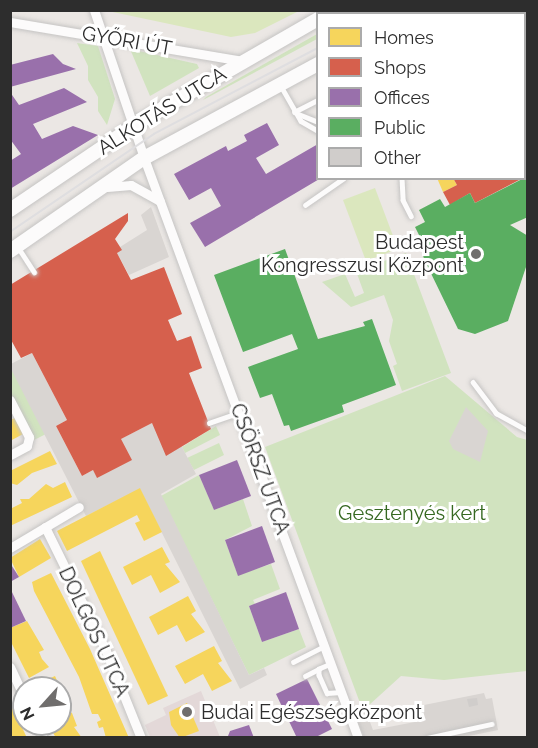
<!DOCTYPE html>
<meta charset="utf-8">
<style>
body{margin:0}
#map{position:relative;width:538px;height:748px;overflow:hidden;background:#ebe7e4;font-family:Raleway,sans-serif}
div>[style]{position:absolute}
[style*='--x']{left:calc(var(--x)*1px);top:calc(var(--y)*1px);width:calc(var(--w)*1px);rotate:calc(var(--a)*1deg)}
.medical>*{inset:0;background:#e3d8d8}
.green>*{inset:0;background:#d1e3bf}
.pitch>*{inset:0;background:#dbe7be}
.plaza>*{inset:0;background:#d9d5d2}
.homes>*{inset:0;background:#f6d55c}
.shops>*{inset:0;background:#d6604d}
.offices>*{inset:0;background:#9970ab}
.public>*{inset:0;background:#5aae61}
.building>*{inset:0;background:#d0cdcb}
.roads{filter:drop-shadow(0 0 2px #c5c4c3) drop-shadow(0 0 2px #c5c4c3)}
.service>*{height:4.5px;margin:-2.25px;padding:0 2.25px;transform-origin:2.25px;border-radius:2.25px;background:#fcfbfb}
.minor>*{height:9px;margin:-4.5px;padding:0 4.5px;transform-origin:4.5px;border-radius:4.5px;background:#fcfbfb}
.secondary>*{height:14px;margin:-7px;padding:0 7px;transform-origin:7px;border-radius:7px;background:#fcfbfb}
.tram>*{height:1.5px;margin:-0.75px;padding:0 0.75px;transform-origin:0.75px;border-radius:0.75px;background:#dfdee0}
.dots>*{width:16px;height:16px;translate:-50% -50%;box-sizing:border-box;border:3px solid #fff;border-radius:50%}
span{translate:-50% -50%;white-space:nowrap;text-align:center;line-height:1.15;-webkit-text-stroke:6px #fff;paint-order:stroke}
.street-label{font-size:20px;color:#2d2d2d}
.poi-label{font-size:20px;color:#2d2d2d}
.right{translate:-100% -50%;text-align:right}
.left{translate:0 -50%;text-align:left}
.park-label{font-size:20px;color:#356820}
.frame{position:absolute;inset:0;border:12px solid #2d2d2d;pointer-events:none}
.legend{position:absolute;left:316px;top:12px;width:210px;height:168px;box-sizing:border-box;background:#fff;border:2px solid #ababab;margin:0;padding:8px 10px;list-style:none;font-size:18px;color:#2d2d2d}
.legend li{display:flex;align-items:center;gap:12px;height:30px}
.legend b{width:30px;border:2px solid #ababab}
.north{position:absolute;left:12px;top:676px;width:60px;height:60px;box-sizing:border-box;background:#fff;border:2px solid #ababab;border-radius:50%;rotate:243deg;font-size:16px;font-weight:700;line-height:24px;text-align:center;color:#2d2d2d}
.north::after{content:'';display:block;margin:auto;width:21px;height:27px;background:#706e6d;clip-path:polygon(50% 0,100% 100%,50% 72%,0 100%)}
</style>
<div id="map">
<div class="medical">
<i style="clip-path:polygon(201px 691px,220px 737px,150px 737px,145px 725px,166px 715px,163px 708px)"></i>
</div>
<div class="green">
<i style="clip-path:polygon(504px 10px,527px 11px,527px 110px,524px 14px,503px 13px)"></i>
<i style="clip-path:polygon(317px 34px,317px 39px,203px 100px,206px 97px)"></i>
<i style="clip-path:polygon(77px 43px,98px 46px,115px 99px,107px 125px,98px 111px,98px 97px,88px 80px,88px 66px)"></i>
<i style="clip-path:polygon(130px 49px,197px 64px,199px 68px,150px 96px)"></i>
<i style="clip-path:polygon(406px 253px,451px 373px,402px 391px,393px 366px,397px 364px,389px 341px,393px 320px,384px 295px,351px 307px,322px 282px,345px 274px,355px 297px,364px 293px,356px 271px)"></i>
<i style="clip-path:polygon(11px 368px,48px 433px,32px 441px,11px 398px)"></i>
<i style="clip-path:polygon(445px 376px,517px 437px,527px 440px,527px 671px,444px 680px,401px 676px,368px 706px,360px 703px,265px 447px)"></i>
<i style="clip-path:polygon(216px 426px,220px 435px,185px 453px,182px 447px)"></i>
<i style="clip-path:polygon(219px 443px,224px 455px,194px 470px,187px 458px)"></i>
<i style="clip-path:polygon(199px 475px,214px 510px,243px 499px,252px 526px,225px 540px,238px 575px,271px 564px,280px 589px,253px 600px,255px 604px,249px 606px,262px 642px,299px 629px,306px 647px,249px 675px,161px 496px)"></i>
</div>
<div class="pitch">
<i style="clip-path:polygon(108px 11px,299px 11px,255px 33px,231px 37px)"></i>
<i style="clip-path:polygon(375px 188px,398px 249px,366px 261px,343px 200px)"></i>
</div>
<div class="plaza">
<i style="clip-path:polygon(151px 207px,169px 257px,129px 275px,117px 253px,120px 247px,147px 230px,141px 215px)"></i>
<i style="clip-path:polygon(32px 353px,67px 420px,56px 426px,82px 476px,93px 470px,97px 477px,121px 439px,152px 423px,182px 447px,196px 474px,161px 494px,249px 675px,264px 668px,267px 675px,240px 689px,140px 489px,86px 516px,11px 369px,11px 364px)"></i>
<i style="clip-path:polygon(466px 407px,488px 431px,480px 462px,453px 449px,449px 441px)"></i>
<i style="clip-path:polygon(484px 693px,486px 699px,492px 698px,498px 730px,464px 737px,364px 737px,358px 723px,357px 709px,363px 703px,373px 730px,420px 721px,414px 707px)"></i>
</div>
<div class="homes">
<i style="clip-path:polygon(528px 149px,528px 163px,524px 162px)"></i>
<i style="clip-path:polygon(437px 178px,453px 178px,457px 185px,443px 192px)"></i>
<i style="clip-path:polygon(17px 417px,25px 433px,10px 441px,10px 420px)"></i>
<i style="clip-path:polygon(50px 451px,57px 464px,32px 473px,17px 485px,10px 483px,10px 471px)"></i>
<i style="clip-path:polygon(65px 482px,72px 497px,10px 526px,10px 509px,22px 503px,20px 499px,29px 499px,46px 484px,53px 488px)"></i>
<i style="clip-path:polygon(140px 488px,162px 532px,144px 541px,135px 523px,140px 521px,137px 515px,67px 551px,57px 531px)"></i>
<i style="clip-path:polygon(40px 539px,51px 558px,19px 577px,10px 558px)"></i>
<i style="clip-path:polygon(162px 547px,170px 562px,165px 564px,180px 582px,160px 593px,151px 575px,132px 585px,123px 567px)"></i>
<i style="clip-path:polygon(100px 551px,168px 696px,148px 705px,81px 561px)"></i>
<i style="clip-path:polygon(51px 573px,90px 649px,129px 738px,106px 738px,103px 727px,99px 728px,97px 722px,101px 720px,98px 714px,92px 714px,79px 677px,34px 591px,32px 582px)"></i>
<i style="clip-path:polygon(188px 596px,196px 611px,191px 614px,205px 632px,186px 642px,177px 625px,158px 635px,149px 617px)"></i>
<i style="clip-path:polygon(27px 621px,44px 650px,39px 652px,42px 659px,49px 667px,29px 678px,10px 640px,10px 628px)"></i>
<i style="clip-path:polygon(214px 646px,222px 661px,218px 663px,232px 681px,212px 691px,203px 674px,185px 684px,175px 666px)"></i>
<i style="clip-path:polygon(55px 676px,68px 705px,65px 709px,72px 713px,77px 726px,74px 727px,82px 738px,56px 738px,48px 724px,60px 724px,60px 688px,29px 688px)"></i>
<i style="clip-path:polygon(10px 702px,27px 738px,10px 738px)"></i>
<i style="clip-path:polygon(187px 703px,199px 731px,180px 738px,171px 725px,169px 712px)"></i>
</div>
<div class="shops">
<i style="clip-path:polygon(453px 178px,523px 178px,475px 203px,470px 193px,450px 205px,443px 192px,457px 185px)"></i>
<i style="clip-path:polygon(128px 213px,128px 221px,115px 239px,122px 250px,117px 253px,131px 280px,164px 267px,182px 314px,168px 320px,177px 341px,191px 336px,202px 368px,189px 373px,211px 429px,166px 456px,152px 423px,121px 439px,132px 460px,97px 478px,93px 470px,82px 476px,56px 426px,67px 420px,32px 353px,21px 358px,10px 338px,10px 285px)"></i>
</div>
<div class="offices">
<i style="clip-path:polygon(53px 54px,63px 64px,76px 69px,10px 87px,10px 65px)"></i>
<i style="clip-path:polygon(64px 88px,87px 102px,33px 124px,42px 139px,73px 126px,98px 135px,10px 189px,10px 161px,21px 154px,10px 139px,10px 92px,19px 105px)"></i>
<i style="clip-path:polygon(267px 123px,279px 145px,256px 158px,266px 174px,318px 144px,318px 178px,321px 178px,205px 247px,190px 223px,221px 206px,211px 188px,189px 200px,174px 174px,226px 146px,228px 151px,247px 141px,244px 135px)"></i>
<i style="clip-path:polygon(237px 460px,251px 496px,214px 510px,199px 475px)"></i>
<i style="clip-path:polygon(262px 526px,275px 562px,238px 576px,225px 540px)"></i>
<i style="clip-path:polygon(10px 563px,19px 577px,10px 582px)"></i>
<i style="clip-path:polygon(10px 588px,26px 621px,10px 628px)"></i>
<i style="clip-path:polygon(286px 592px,299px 629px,262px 642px,249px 606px)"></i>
<i style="clip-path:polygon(307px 679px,332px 729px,314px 738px,297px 738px,276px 694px)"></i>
<i style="clip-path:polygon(249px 725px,254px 738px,228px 736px,230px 731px)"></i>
</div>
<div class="public">
<i style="clip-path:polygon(528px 176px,528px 217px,510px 225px,528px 236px,528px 261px,508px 321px,475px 334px,458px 329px,424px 259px,422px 251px,426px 249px,415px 227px,425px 222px,419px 210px,440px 199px,445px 207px,470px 193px,475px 203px)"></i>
<i style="clip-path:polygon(285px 249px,318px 339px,365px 326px,363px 322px,372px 319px,396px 385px,342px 405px,344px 412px,291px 431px,289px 425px,284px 426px,272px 394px,260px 398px,248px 367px,298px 349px,292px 334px,243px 352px,214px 275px)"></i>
</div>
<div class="building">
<i style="clip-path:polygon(477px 698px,478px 705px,469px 707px,467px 699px)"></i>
<i style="clip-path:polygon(415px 711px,417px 718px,407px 720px,406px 713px)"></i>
</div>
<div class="roads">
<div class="service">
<i style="--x:281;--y:86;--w:40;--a:60.3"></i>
<i style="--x:301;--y:121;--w:20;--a:30"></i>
<i style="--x:294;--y:112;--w:27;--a:-27"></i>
<i style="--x:296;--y:113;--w:24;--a:22"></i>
<i style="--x:402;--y:178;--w:22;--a:87"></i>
<i style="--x:403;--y:200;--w:18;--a:63"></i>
<i style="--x:305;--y:205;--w:47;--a:-34.7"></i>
<i style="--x:18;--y:247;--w:30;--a:57"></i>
<i style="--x:473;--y:382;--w:39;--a:53"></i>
<i style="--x:496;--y:413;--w:37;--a:29"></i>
<i style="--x:209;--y:423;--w:31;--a:-19"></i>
<i style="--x:293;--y:662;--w:35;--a:-27"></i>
<i style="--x:331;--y:664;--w:13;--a:157"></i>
<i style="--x:319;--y:669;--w:6;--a:90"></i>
<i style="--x:319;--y:675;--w:20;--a:66"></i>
<i style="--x:327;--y:693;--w:14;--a:-4"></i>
<i style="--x:305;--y:676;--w:16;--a:-27"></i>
<i style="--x:427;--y:738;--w:66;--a:-12.3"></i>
</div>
<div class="minor">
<i style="--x:94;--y:10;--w:156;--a:71.3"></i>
<i style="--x:144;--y:158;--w:618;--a:69.75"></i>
<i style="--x:10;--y:22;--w:236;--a:9.5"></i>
<i style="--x:107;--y:187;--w:24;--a:-5"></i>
<i style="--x:131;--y:185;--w:33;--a:29"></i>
<i style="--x:10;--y:400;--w:42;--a:62.8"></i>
<i style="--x:29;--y:437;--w:9;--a:103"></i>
<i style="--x:27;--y:446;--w:19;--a:152"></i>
<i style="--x:45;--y:527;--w:138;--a:63.8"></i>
<i style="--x:106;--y:651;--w:94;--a:68.1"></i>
<i style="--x:10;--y:548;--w:80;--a:-30.7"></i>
<i style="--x:10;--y:667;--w:33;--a:65"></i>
<i style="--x:37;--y:724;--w:15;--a:67"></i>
</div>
<div class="secondary">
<i style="--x:328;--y:14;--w:6;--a:-39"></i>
<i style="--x:413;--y:14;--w:9;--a:-27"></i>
<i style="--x:10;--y:210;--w:164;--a:-34.1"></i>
<i style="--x:146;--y:118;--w:198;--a:-29.9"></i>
<i style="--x:10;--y:251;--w:163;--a:-34.8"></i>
<i style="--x:144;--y:158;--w:198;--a:-28.4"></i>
</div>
</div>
<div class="tram">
<i style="--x:371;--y:14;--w:7;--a:-34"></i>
<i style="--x:10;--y:232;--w:174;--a:-34.2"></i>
<i style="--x:154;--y:134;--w:185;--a:-27.7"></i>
</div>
<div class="dots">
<i style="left:476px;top:254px;background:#706e6d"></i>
<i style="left:187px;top:712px;background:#706e6d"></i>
</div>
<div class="street-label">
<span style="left:127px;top:41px;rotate:10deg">GYŐRI ÚT</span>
<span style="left:162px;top:111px;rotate:-32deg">ALKOTÁS UTCA</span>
<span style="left:260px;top:469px;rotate:70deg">CSÖRSZ UTCA</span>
<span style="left:94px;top:632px;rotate:65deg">DOLGOS UTCA</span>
</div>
<div class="poi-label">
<span class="right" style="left:464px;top:254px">Budapest<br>Kongresszusi Központ</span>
<span class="left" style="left:201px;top:712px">Budai Egészségközpont</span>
</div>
<div class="park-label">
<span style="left:412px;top:513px">Gesztenyés kert</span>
</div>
<div class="frame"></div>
<ul class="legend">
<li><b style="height:16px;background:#f6d55c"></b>Homes</li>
<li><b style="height:16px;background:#d6604d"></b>Shops</li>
<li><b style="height:16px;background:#9970ab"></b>Offices</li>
<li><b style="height:16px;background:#5aae61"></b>Public</li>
<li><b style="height:16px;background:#d0cdcb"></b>Other</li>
</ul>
<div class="north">N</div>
</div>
